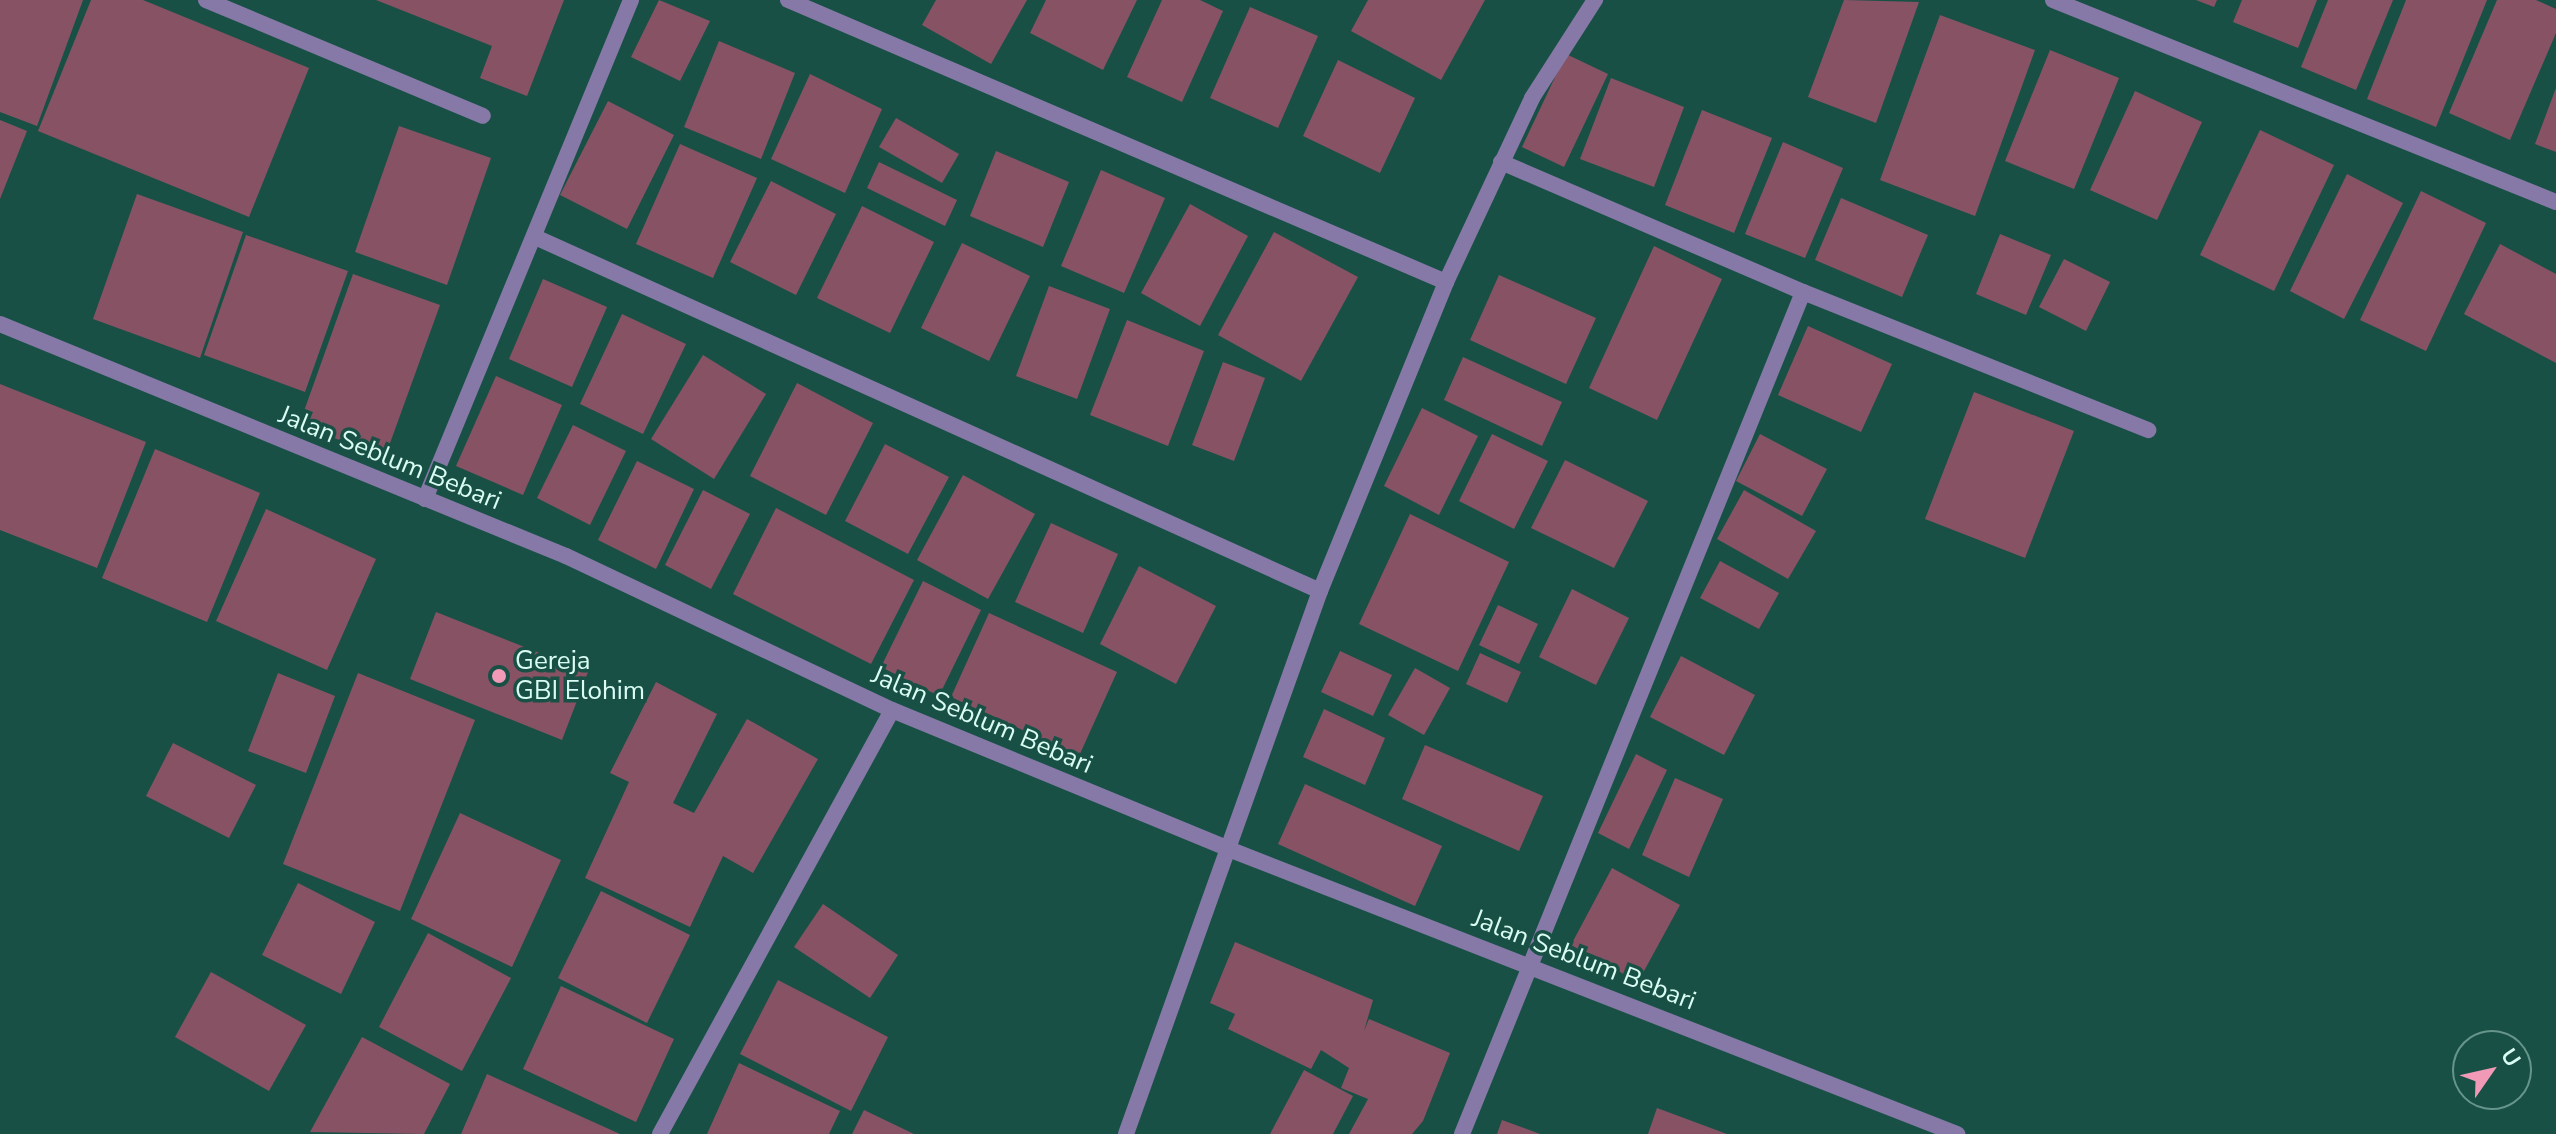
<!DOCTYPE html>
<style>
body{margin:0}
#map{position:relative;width:2556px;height:1134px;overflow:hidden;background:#195045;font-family:"Nunito Sans",sans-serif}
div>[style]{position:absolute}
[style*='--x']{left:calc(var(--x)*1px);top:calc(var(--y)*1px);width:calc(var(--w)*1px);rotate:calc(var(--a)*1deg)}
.building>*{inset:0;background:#875264}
.minor>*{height:16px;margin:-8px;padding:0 8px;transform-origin:8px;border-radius:8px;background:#8679a7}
.dots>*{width:22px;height:22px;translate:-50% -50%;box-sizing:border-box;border:4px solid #195045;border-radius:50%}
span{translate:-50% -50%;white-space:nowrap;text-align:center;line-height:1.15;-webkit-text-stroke:7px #195045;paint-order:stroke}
.street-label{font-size:26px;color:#d9fcf3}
.poi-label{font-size:26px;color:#d9fcf3}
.left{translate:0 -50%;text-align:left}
.north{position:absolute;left:2452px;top:1030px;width:80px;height:80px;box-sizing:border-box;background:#195045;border:2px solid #66958b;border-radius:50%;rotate:56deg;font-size:22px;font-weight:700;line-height:32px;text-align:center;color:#d9fcf3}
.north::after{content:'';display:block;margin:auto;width:28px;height:36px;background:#f09ab7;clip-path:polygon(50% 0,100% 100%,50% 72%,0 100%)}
</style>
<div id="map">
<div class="building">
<i style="clip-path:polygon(0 0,83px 0,37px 126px,0 112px)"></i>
<i style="clip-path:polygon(91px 0,143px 0,309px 68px,249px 217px,38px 131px)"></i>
<i style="clip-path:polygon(376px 0,564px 0,527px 96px,480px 78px,492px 46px)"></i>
<i style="clip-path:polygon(659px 0,710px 21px,680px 81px,631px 57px)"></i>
<i style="clip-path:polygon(936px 0,1027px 0,991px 64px,922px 25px)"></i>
<i style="clip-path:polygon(1046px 0,1137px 0,1103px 70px,1030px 33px)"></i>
<i style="clip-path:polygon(1162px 0,1200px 0,1223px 11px,1182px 102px,1127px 77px)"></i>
<i style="clip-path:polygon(1368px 0,1485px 0,1441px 80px,1351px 31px)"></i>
<i style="clip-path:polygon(1844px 0,1919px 2px,1876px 123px,1808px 97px)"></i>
<i style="clip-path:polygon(2196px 0,2217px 0,2214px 7px)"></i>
<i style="clip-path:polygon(2242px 0,2317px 0,2298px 48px,2233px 22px)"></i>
<i style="clip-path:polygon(2328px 0,2393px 0,2356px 90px,2301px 67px)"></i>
<i style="clip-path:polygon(2406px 0,2487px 0,2436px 127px,2367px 99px)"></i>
<i style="clip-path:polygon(2497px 0,2536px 0,2556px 9px,2556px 33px,2510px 140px,2449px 113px)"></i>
<i style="clip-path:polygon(1250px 7px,1318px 36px,1278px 128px,1210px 98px)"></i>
<i style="clip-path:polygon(1940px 15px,2035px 50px,1975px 216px,1880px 180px)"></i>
<i style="clip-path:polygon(719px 41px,795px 73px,761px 159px,684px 127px)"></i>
<i style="clip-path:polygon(2050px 50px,2119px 78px,2074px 189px,2005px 161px)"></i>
<i style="clip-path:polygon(1566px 54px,1608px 74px,1564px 167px,1522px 147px)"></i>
<i style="clip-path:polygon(1338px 60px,1415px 98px,1380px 173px,1303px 136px)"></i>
<i style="clip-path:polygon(810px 74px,882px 109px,845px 193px,771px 159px)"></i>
<i style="clip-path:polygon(1611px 78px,1684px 107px,1654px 187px,1580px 159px)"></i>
<i style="clip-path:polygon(2556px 88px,2556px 152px,2535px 144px)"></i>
<i style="clip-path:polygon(2135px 91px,2202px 122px,2157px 220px,2090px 190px)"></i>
<i style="clip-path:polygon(608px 101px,674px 135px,627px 229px,560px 195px)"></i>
<i style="clip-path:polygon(1702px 110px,1772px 138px,1734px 233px,1665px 205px)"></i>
<i style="clip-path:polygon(896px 118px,959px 154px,942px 183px,879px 147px)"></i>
<i style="clip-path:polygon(0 120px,27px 131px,0 199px)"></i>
<i style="clip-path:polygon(399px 126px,491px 158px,447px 285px,355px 252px)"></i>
<i style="clip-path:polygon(2260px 130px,2334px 165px,2274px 291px,2200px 255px)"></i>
<i style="clip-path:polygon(1783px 142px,1843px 168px,1805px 258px,1745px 234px)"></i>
<i style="clip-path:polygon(680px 144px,757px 178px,713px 278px,636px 244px)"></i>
<i style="clip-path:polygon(996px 151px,1069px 182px,1043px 247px,970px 216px)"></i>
<i style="clip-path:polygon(879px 162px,957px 200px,945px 226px,867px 188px)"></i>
<i style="clip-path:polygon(1101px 170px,1165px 198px,1124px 293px,1061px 266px)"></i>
<i style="clip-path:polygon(2347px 174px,2403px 203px,2344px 319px,2290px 291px)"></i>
<i style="clip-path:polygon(771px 181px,836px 214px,796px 295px,730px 262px)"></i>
<i style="clip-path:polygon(2421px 191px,2486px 223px,2426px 351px,2360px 320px)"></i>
<i style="clip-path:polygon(137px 194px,243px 232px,200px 358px,93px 319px)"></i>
<i style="clip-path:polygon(1841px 198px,1928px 235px,1902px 297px,1815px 260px)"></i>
<i style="clip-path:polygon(1190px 204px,1248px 236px,1200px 326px,1141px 293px)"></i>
<i style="clip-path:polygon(862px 206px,934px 242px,890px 333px,817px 298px)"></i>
<i style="clip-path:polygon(1274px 232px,1358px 277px,1301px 381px,1218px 335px)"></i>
<i style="clip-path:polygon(2000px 234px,2051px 255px,2026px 315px,1976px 294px)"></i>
<i style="clip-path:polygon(246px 235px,348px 271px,305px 392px,204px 355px)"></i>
<i style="clip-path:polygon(962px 243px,1030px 276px,989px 361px,921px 328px)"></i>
<i style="clip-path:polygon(2500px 244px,2556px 274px,2556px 363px,2464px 314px)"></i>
<i style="clip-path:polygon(1654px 246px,1722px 279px,1657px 420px,1589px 388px)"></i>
<i style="clip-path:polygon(2064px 259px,2110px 282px,2086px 331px,2039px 307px)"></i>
<i style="clip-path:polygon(353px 274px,440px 305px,385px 457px,299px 425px)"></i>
<i style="clip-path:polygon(1499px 275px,1596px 318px,1566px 384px,1470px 340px)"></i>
<i style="clip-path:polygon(543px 279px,607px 307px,572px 387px,509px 359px)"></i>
<i style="clip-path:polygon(1049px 286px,1110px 309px,1077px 399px,1016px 376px)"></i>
<i style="clip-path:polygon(622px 314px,686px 344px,643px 434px,580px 404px)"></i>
<i style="clip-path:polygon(1127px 320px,1204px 351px,1168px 446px,1090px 415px)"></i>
<i style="clip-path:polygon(1808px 326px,1892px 364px,1861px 432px,1778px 395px)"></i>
<i style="clip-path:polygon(703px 355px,766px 394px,714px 479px,651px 439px)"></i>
<i style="clip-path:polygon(1463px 357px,1562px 402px,1542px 446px,1444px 400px)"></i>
<i style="clip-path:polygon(1223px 362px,1265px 378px,1234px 461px,1192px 445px)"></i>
<i style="clip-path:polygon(496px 376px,562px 405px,523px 495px,456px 466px)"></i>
<i style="clip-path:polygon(797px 383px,873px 423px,826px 515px,750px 476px)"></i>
<i style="clip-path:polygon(0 384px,146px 442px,97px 568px,0 530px)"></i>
<i style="clip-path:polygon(1974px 392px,2074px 431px,2025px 558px,1925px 519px)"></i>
<i style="clip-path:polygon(1422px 408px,1478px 436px,1439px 515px,1384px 486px)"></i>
<i style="clip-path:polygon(573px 425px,626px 451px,590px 525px,537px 498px)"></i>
<i style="clip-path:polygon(1492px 434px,1548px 461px,1514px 529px,1459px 501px)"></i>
<i style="clip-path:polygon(1760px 434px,1827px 469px,1802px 516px,1736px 481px)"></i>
<i style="clip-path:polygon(885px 444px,949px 477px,908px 554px,845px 521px)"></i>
<i style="clip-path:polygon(155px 449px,260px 493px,207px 622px,102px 578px)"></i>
<i style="clip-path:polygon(1565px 460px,1648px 501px,1614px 568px,1531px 528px)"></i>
<i style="clip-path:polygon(637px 461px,694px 489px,656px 569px,598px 540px)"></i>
<i style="clip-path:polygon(963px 475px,1035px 514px,988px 599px,917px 560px)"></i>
<i style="clip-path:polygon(703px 490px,750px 514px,711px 589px,665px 565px)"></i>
<i style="clip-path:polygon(1744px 490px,1816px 531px,1788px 579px,1717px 539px)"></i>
<i style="clip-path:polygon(776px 508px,914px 580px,871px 664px,733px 594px)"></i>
<i style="clip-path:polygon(266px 509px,376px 559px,327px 670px,216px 621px)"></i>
<i style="clip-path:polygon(1410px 514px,1509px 562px,1458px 671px,1359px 624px)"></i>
<i style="clip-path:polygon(1051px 523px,1118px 554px,1083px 633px,1015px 602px)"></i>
<i style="clip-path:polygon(1720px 561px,1779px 593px,1759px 629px,1700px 598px)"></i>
<i style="clip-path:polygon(1139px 566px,1216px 606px,1176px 684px,1100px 644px)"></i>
<i style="clip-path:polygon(923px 581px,981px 610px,939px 696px,881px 667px)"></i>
<i style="clip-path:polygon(1572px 589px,1629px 618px,1596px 685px,1539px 657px)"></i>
<i style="clip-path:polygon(1498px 605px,1538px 624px,1519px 664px,1479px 645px)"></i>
<i style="clip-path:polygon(436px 612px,588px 672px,562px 740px,410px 679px)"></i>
<i style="clip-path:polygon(989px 613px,1117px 672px,1079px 756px,951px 697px)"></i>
<i style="clip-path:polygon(1340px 651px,1392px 675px,1373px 716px,1321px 692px)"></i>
<i style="clip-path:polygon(1480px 653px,1521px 672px,1507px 703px,1466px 684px)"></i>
<i style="clip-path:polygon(1681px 656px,1755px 695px,1724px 755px,1650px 717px)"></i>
<i style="clip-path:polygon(1415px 668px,1450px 688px,1424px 735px,1388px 715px)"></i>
<i style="clip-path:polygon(278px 673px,335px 696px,306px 773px,248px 751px)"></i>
<i style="clip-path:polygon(358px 673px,475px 720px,400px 911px,283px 864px)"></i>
<i style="clip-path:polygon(656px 682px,717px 714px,673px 803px,694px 813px,747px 719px,818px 759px,753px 873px,723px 856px,690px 927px,585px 878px,629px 782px,610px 773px)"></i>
<i style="clip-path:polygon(1324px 709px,1385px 738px,1365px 785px,1303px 757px)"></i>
<i style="clip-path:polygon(173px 743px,256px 785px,229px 838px,146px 796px)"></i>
<i style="clip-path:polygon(1425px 745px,1543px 796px,1519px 851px,1402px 799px)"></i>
<i style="clip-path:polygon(1636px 754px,1667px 770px,1629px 849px,1598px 833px)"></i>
<i style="clip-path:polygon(1675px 778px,1723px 799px,1689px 877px,1642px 855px)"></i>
<i style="clip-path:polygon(1305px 784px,1442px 846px,1415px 906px,1278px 844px)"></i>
<i style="clip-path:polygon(460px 813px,561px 860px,512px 967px,411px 919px)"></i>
<i style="clip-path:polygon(1612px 868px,1680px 905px,1638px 982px,1571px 945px)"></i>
<i style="clip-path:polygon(298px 883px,375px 922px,341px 994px,262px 955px)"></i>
<i style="clip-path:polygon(601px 891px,690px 935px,647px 1023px,558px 978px)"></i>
<i style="clip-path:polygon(823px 904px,898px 955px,870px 998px,794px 947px)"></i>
<i style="clip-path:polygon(428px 933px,511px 978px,462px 1071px,379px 1027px)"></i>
<i style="clip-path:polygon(1235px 942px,1373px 1000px,1364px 1031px,1369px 1019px,1450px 1053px,1423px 1121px,1412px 1134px,1349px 1134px,1368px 1099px,1341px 1088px,1349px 1068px,1321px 1050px,1311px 1069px,1228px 1029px,1235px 1014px,1210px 1003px)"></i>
<i style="clip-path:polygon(211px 972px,306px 1025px,269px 1091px,175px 1037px)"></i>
<i style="clip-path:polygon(778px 980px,888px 1037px,851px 1111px,740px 1054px)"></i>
<i style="clip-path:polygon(561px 986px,674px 1039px,636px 1122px,523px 1069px)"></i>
<i style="clip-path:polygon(362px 1037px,450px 1084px,424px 1134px,310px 1132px)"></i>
<i style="clip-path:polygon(739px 1063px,840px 1111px,829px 1134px,707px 1134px)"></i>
<i style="clip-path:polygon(1304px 1070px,1353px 1096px,1333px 1134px,1270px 1134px)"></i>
<i style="clip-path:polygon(487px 1074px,620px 1134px,461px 1134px)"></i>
<i style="clip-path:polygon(1657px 1108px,1727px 1134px,1648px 1134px)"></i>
<i style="clip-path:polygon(864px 1110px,914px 1134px,852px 1134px)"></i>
<i style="clip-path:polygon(1502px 1120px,1540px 1134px,1497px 1134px)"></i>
</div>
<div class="minor">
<i style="--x:206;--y:0;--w:300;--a:22.7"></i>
<i style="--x:788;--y:0;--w:716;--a:23.2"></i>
<i style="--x:2053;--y:0;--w:542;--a:21.88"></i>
<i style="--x:1501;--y:162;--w:329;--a:23.3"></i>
<i style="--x:1803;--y:292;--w:372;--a:21.8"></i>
<i style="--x:535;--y:237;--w:861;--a:24.27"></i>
<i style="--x:0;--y:324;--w:612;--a:22.29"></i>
<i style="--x:566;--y:556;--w:361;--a:25.3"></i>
<i style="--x:892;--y:710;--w:367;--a:22.4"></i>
<i style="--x:1231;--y:850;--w:780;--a:21.36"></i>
<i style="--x:425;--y:499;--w:540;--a:-67.57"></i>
<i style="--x:660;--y:1134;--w:483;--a:-61.3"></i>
<i style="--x:1126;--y:1134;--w:577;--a:-70.34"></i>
<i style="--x:1320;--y:591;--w:334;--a:-67.8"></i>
<i style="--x:1446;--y:282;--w:203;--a:-64.9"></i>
<i style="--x:1532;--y:98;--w:117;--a:-57.3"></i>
<i style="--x:1462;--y:1134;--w:908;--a:-67.95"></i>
</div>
<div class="dots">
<i style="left:499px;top:676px;background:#f09ab7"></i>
</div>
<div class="street-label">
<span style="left:390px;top:458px;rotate:22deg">Jalan Seblum Bebari</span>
<span style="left:982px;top:720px;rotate:23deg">Jalan Seblum Bebari</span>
<span style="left:1584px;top:960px;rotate:21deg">Jalan Seblum Bebari</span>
</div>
<div class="poi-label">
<span class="left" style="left:515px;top:676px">Gereja<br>GBI Elohim</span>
</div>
<div class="north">U</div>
</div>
